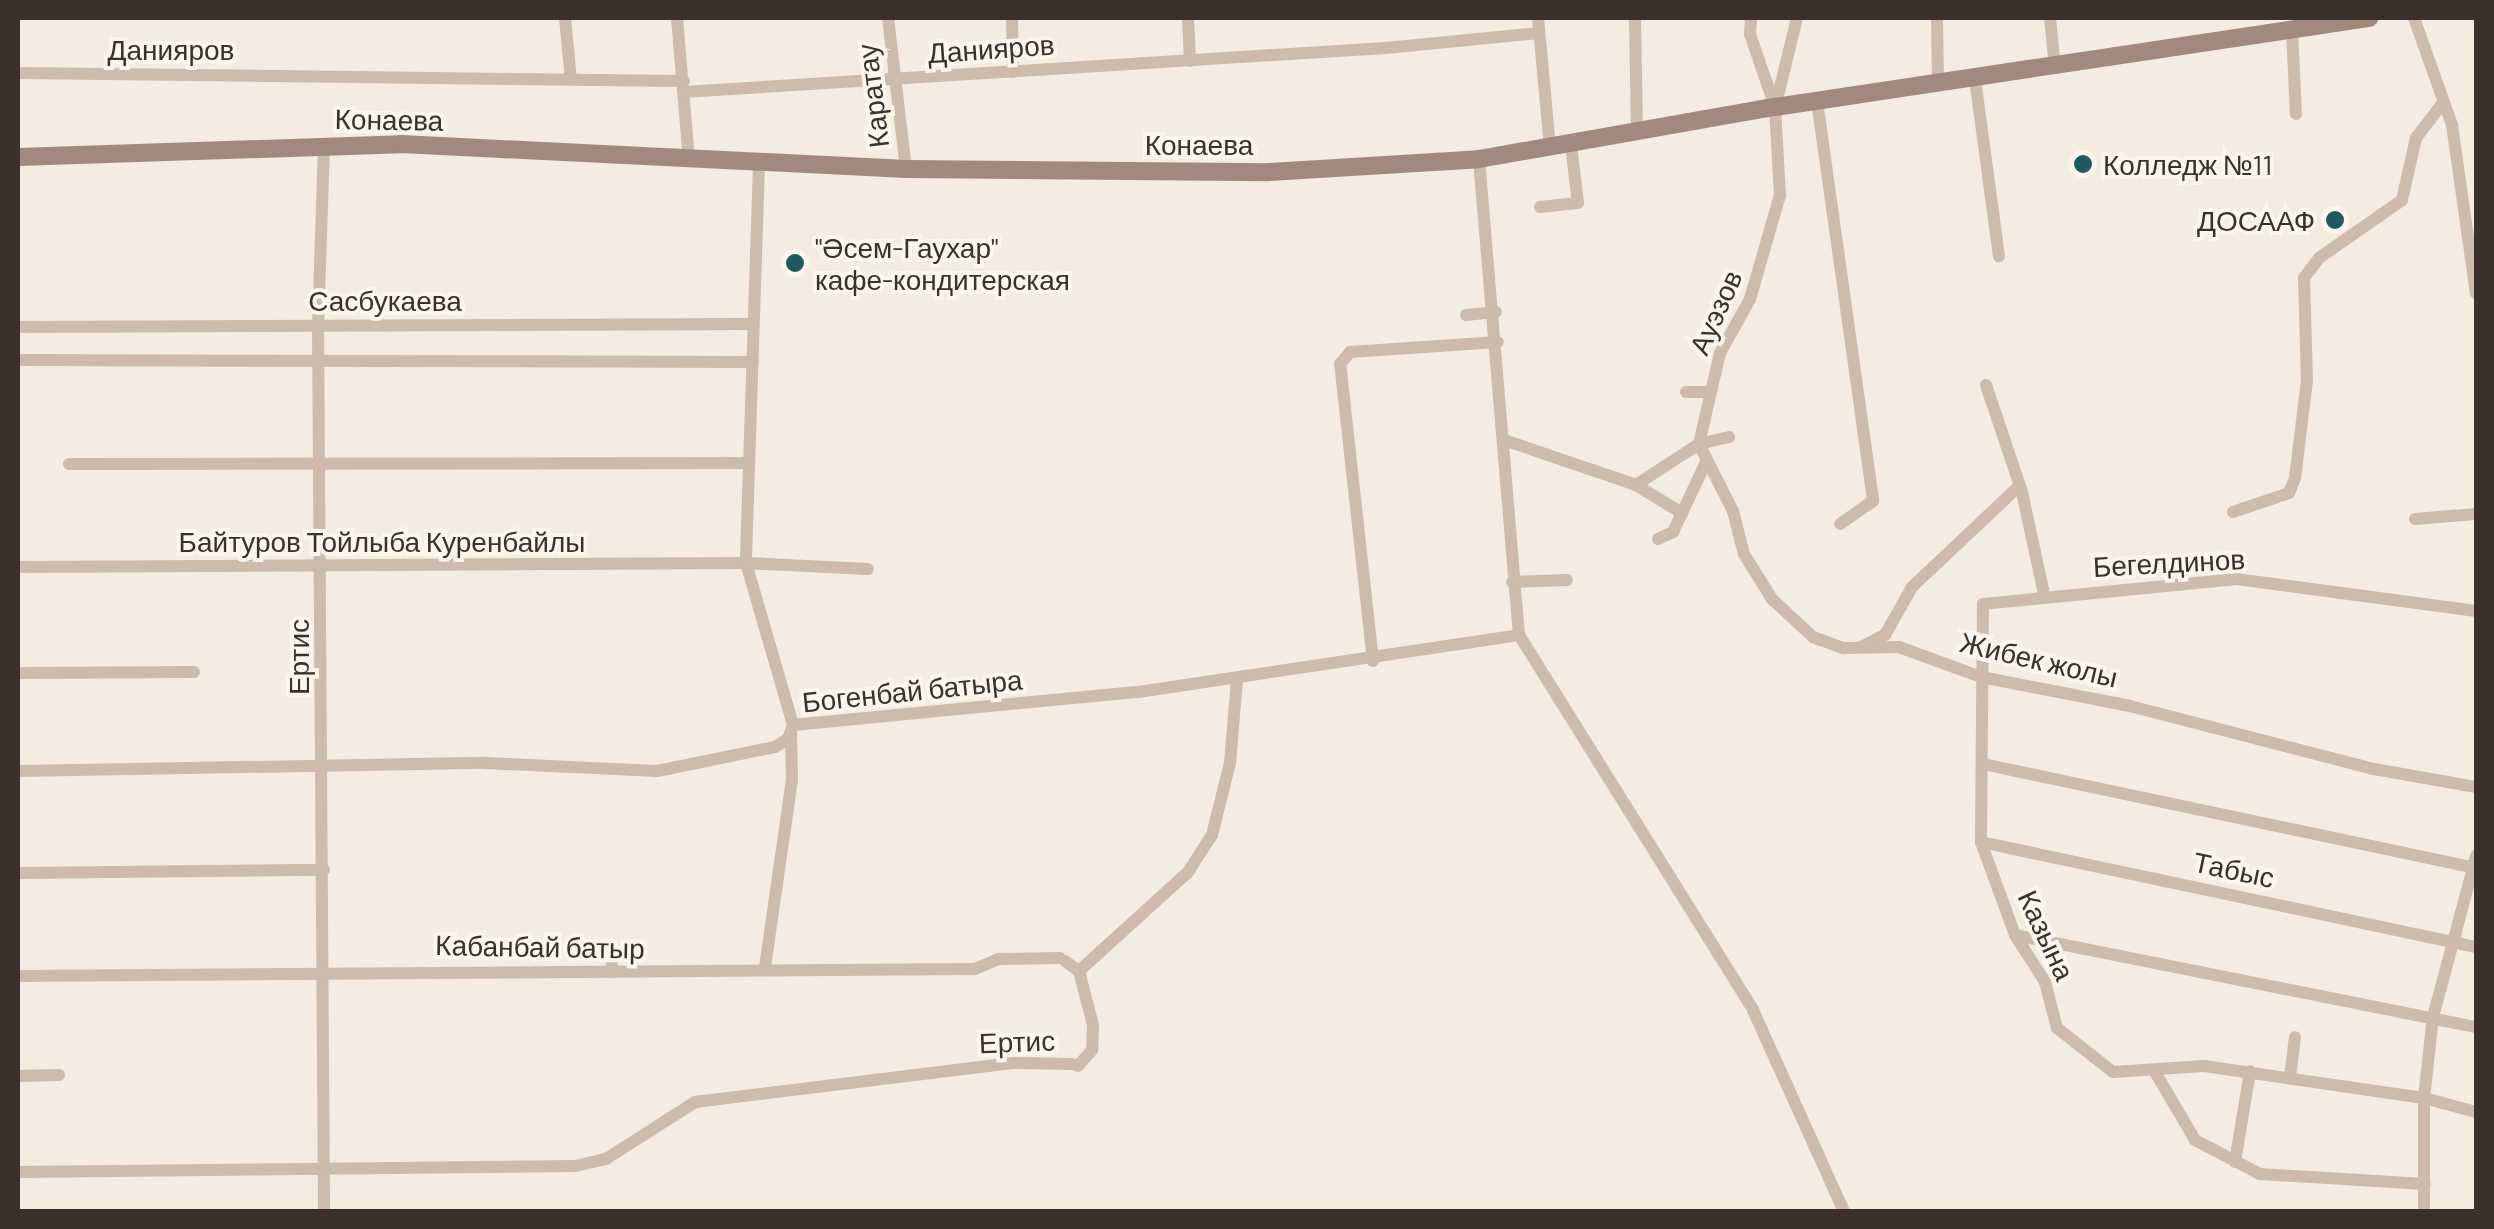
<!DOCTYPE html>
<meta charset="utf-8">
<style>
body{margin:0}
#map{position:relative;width:2494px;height:1229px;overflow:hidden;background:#f4ebe1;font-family:Barlow,sans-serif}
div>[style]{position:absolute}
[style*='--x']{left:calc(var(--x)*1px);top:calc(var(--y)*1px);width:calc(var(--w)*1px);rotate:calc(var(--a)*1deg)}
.street>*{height:12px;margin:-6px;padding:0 6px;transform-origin:6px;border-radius:6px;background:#cdbbac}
.secondary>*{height:18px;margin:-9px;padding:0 9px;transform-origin:9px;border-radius:9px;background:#a18a7d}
.dots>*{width:28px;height:28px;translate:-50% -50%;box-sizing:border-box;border:5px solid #fbf5ee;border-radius:50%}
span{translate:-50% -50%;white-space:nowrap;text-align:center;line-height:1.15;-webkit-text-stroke:8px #fbf5ee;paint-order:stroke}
.street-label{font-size:28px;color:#3b302b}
.poi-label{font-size:28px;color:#3b302b}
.left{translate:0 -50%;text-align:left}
.right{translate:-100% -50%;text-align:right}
.frame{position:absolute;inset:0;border:20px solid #3b302b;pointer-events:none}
</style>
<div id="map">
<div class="street">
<i style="--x:565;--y:18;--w:62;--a:84.5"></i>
<i style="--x:677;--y:18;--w:143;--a:85.2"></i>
<i style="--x:888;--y:18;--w:152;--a:83.2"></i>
<i style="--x:1012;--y:18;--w:54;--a:88.9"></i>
<i style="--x:1188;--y:18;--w:43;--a:87.3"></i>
<i style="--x:1538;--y:18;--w:131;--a:84.7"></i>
<i style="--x:1635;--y:18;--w:114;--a:89"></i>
<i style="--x:1937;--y:18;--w:66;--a:89.1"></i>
<i style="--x:2050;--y:18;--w:49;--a:84.2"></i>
<i style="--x:2414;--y:18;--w:114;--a:70.4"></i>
<i style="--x:2452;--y:125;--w:170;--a:81.9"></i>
<i style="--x:2292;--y:30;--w:84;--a:87.3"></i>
<i style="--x:18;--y:73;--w:666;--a:0.69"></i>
<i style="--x:1975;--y:79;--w:179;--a:82.3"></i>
<i style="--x:684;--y:92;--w:703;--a:-3.59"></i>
<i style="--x:1386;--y:48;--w:154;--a:-5.6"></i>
<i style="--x:1817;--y:101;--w:404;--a:82"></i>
<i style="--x:1873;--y:501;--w:40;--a:145.1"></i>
<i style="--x:1776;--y:104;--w:89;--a:-76.3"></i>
<i style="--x:324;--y:146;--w:179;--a:91.9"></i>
<i style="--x:318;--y:325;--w:887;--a:89.61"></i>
<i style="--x:1479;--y:159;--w:478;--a:85.2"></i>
<i style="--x:1519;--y:635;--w:442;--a:58"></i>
<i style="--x:1753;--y:1010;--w:222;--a:65.7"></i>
<i style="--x:759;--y:165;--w:398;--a:91.9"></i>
<i style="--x:746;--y:563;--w:169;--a:73.8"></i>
<i style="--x:1540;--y:207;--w:38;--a:-6"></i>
<i style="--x:1578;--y:203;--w:58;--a:-96.9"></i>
<i style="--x:1466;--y:315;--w:30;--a:-6"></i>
<i style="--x:18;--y:327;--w:735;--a:-0.23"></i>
<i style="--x:18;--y:360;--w:735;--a:0.16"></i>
<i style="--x:1986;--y:385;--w:113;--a:71.4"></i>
<i style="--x:2022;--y:492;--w:104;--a:77.8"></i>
<i style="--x:1686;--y:392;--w:24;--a:0"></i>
<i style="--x:1729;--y:437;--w:31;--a:167"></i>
<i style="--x:1699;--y:444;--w:75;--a:63.1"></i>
<i style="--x:1733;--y:511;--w:44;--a:75.7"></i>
<i style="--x:1744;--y:554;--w:53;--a:58.1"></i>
<i style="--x:1772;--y:599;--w:56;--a:42.8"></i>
<i style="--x:1813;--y:637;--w:33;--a:20"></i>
<i style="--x:1844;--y:648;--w:55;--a:-1"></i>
<i style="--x:1899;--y:647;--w:87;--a:20.1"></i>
<i style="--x:1981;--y:677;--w:152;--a:11"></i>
<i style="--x:2130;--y:706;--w:252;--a:14.5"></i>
<i style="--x:2374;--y:769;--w:104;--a:10"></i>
<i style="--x:1504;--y:440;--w:139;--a:18.8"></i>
<i style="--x:1636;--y:485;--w:75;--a:-33.1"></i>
<i style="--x:1699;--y:444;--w:93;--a:-77"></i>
<i style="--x:1720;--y:353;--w:62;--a:-60.9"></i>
<i style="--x:1750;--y:299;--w:108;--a:-73.9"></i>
<i style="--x:1780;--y:195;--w:88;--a:-93.3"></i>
<i style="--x:1775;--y:107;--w:77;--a:-108.9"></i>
<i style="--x:1750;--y:34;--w:16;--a:-86"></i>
<i style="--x:69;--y:464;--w:679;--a:-0.08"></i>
<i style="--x:1636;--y:485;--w:54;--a:31.3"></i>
<i style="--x:1682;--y:513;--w:59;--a:-64.7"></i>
<i style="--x:2233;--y:512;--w:59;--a:-18.7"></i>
<i style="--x:2289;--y:493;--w:16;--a:-68"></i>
<i style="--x:2295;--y:478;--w:99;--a:-83"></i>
<i style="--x:2307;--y:380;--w:102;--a:-91.7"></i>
<i style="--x:2304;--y:278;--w:25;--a:-53"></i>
<i style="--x:2319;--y:258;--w:101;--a:-34.9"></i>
<i style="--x:2402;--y:200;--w:64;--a:-77.3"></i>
<i style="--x:2416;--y:138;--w:43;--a:-52.6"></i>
<i style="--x:2415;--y:519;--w:61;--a:-4.7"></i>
<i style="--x:1658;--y:539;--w:17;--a:-25"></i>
<i style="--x:1673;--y:532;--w:21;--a:-65"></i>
<i style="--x:18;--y:567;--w:728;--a:-0.31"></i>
<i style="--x:746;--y:563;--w:122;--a:2.8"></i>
<i style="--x:1512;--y:582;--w:55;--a:-2.1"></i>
<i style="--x:2476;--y:611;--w:241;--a:-172.4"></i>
<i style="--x:2237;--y:579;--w:255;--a:174.4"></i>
<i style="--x:1983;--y:604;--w:238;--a:90.5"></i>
<i style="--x:1981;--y:842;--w:99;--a:69.9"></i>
<i style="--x:2015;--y:935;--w:56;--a:57.4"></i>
<i style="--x:2045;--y:982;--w:48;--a:75.4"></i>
<i style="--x:2057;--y:1028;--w:71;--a:38.2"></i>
<i style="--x:2113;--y:1072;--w:91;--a:-3.8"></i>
<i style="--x:2204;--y:1066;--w:222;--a:8.3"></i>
<i style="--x:2424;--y:1098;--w:54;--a:15.1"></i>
<i style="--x:1863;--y:646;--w:25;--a:-27"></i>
<i style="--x:1885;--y:635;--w:55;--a:-60.6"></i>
<i style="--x:1912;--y:587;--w:143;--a:-43.3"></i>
<i style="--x:1373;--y:661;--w:299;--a:-96.3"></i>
<i style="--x:1340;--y:364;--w:16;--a:-50"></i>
<i style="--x:1350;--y:352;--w:148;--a:-3.9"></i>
<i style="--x:18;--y:673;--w:176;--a:-0.3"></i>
<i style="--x:793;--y:725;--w:347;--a:-5.5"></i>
<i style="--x:1138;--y:692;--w:385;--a:-8.5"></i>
<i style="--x:1983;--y:764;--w:504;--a:11.91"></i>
<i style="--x:18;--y:771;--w:467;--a:-1"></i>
<i style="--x:485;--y:763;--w:172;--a:2.7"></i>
<i style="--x:657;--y:771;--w:120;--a:-11.5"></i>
<i style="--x:775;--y:747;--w:15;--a:-32"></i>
<i style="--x:788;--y:739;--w:15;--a:-70"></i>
<i style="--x:1981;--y:842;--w:506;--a:11.98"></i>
<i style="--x:18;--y:873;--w:306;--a:-0.6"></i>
<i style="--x:2015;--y:935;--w:470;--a:11.3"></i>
<i style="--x:610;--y:951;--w:21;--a:82"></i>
<i style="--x:1065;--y:961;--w:17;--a:36"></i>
<i style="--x:1079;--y:971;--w:56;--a:75.5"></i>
<i style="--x:1093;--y:1025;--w:25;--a:92"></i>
<i style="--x:1092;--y:1050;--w:21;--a:131"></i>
<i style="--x:765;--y:967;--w:189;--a:-81.8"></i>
<i style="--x:792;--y:780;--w:48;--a:-91.2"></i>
<i style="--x:1079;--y:971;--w:147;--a:-42.2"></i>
<i style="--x:1188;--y:872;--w:44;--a:-57"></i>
<i style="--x:1212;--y:835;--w:74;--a:-76"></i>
<i style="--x:1230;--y:763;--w:84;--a:-85.2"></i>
<i style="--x:18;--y:976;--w:957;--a:-0.42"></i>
<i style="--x:975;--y:969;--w:26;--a:-23"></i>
<i style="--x:999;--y:959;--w:61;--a:-0.9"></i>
<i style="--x:2155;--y:1072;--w:79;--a:59.5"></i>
<i style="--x:2195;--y:1140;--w:73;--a:27.6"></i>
<i style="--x:2260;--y:1174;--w:165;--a:3.5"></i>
<i style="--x:18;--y:1076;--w:41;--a:-1.4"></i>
<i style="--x:2290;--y:1077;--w:40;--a:-82.9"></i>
<i style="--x:2235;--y:1162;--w:92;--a:-80.6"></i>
<i style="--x:18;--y:1172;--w:557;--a:-0.62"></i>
<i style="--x:575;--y:1166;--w:32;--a:-13"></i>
<i style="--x:606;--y:1159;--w:106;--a:-32.6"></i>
<i style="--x:695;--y:1102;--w:320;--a:-7"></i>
<i style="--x:1013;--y:1063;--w:59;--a:1"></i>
<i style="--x:2424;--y:1212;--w:114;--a:-90"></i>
<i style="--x:2424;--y:1098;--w:81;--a:-83.7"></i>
<i style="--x:2433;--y:1017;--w:167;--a:-75"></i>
</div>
<div class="secondary">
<i style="--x:18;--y:157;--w:383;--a:-1.9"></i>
<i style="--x:401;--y:144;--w:506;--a:2.83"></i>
<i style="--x:906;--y:169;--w:363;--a:0.5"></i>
<i style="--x:1269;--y:172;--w:210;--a:-3.5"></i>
<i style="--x:1479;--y:159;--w:301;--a:-10"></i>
<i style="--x:1775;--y:107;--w:601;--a:-8.52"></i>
</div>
<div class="dots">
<i style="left:2083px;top:164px;background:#1f5a5e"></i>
<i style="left:2335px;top:220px;background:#1f5a5e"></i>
<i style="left:795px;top:263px;background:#1f5a5e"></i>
</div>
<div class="street-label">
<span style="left:991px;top:48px;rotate:-4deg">Данияров</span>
<span style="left:171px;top:49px">Данияров</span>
<span style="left:872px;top:96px;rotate:-97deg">Каратау</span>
<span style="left:389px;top:119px;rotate:1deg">Конаева</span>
<span style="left:1199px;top:144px">Конаева</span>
<span style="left:385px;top:300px">Сасбукаева</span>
<span style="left:1715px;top:312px;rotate:-66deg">Ауэзов</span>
<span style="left:382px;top:541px">Байтуров Тойлыба Куренбайлы</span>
<span style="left:2169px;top:562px;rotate:-3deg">Бегелдинов</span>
<span style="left:298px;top:657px;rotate:-90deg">Ертис</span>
<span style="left:2039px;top:659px;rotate:13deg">Жибек жолы</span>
<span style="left:912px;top:690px;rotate:-6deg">Богенбай батыра</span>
<span style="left:2234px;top:869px;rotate:12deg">Табыс</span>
<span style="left:2047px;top:935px;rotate:65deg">Казына</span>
<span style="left:540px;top:946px;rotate:1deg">Кабанбай батыр</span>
<span style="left:1017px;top:1041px;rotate:-2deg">Ертис</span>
</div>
<div class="poi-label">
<span class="left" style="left:2103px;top:164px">Колледж №11</span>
<span class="right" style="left:2315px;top:220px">ДОСААФ</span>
<span class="left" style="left:815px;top:263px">"Әсем-Гаухар"<br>кафе-кондитерская</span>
</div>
<div class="frame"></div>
</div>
